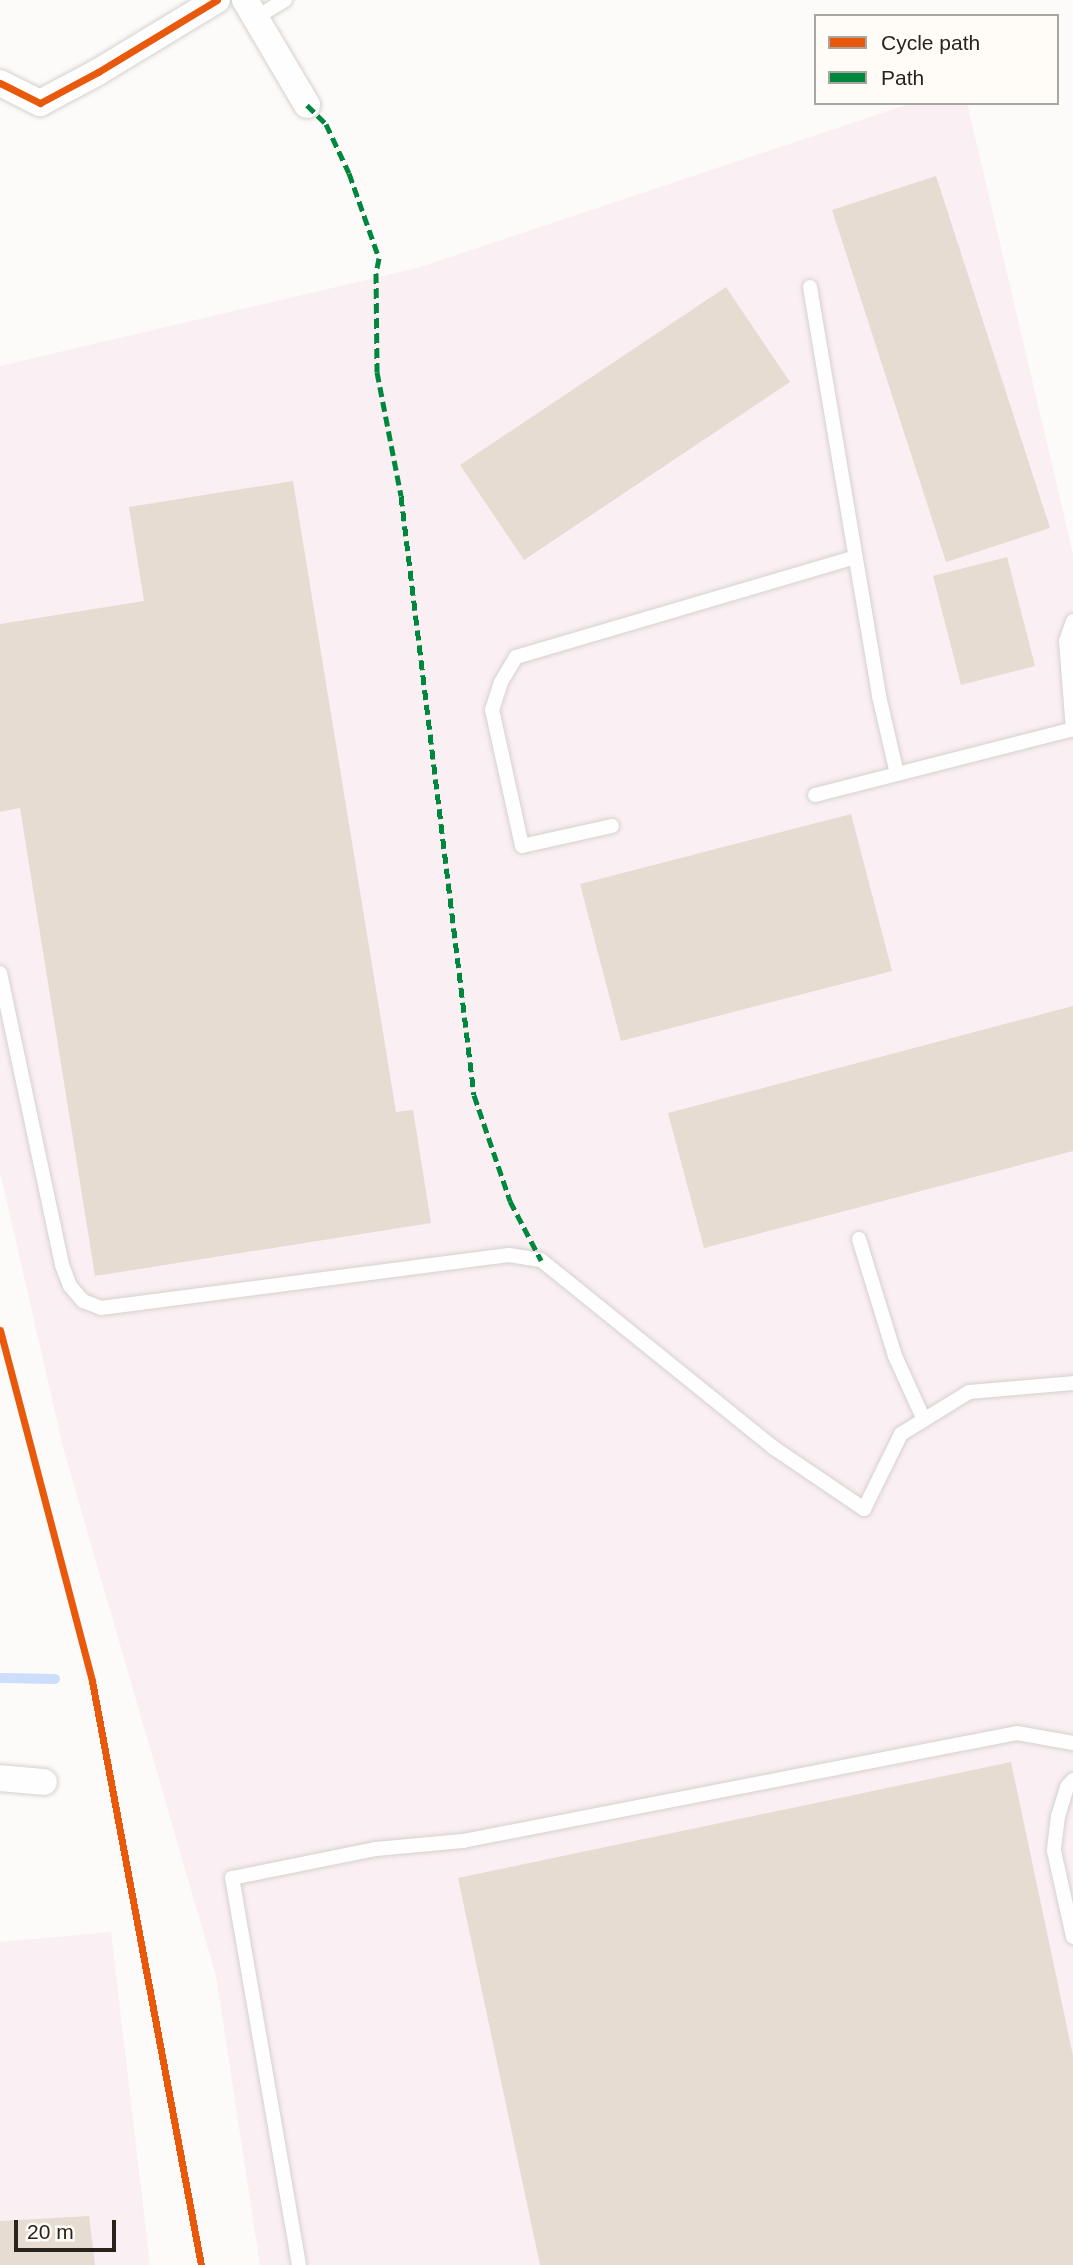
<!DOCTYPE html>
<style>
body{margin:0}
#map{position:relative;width:1073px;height:2265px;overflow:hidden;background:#fdfbf9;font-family:Helvetica,sans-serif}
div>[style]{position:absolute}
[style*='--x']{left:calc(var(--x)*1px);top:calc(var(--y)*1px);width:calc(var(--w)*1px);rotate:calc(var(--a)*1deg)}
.industrial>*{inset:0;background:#faeff3}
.stream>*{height:10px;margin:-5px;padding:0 5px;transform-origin:5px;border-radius:5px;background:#cdddfc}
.building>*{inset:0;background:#e6dcd1}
.roads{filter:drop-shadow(0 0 2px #d5d1cd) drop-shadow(0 0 2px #d5d1cd)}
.lane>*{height:14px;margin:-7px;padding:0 7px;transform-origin:7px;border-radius:7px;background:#fffefe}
.street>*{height:26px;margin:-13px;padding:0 13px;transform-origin:13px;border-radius:13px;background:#fffefe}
.quiet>*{height:5px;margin-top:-2.5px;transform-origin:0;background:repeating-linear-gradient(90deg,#00873e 0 10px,transparent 0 15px)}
.cycleway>*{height:7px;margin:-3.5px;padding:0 3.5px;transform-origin:3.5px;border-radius:3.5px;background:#e8590c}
span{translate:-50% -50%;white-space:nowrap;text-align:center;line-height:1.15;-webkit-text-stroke:5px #fffbf7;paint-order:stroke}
.legend{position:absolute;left:814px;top:14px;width:245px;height:91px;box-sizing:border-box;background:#fffbf7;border:2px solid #a9a59f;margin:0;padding:9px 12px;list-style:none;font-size:21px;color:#29231c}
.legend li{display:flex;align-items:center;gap:14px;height:35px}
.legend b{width:35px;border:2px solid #a9a59f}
.scale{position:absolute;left:14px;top:2220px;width:102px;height:32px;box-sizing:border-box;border:4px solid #29231c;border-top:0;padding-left:9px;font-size:21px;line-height:24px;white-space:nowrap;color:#29231c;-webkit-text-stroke:5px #fffbf7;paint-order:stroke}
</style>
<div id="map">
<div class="industrial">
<i style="clip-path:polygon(912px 103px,967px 103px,1073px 554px,1073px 2265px,260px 2265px,216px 1976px,64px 1451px,0 1172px,0 366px,417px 268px)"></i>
<i style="clip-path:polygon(111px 1932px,150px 2265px,0 2265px,0 1942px)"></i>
</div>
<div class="stream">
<i style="--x:0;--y:1678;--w:55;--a:1"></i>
</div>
<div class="building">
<i style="clip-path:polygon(936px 176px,1050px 528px,946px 562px,832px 210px)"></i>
<i style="clip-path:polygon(726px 287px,790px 382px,524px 560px,460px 465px)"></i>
<i style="clip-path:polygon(293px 481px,396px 1112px,413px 1110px,431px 1223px,95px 1276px,20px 808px,0 812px,0 624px,144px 601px,129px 507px)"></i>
<i style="clip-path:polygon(1007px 557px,1035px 666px,961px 685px,933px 576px)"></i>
<i style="clip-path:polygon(851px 814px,892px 971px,621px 1041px,580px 884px)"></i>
<i style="clip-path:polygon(1073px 1006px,1073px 1151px,704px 1248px,668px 1113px)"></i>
<i style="clip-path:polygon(1011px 1762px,1073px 2056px,1073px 2265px,540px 2265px,458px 1878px)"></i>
<i style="clip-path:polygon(89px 2216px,95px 2265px,0 2265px,0 2221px)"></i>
</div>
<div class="roads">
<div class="lane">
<i style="--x:255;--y:18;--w:35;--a:-31"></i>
<i style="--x:810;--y:287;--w:415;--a:80.4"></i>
<i style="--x:879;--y:696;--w:80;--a:77"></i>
<i style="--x:1073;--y:621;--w:21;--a:109"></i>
<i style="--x:1066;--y:641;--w:89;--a:85.5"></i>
<i style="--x:815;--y:795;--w:266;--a:-14.3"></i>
<i style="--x:612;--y:826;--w:92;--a:167.5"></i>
<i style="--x:522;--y:846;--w:139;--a:-102.4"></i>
<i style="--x:492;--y:710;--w:29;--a:-72"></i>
<i style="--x:501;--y:682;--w:29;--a:-59"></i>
<i style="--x:516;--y:657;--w:353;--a:-16.4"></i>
<i style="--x:0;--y:973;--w:299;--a:78"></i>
<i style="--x:62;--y:1265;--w:22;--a:69"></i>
<i style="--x:70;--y:1286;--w:20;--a:49"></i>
<i style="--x:83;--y:1301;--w:19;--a:21"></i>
<i style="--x:101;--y:1308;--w:411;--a:-7.4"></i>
<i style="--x:509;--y:1255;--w:32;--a:9"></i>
<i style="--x:541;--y:1260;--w:299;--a:38.9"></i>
<i style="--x:774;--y:1448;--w:109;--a:34.1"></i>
<i style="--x:864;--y:1509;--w:84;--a:-63.7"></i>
<i style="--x:901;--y:1434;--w:80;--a:-31.7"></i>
<i style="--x:969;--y:1392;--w:104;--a:-4.9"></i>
<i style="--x:859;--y:1239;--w:122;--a:72.9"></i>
<i style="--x:895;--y:1356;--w:70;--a:65.6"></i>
<i style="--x:1073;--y:1780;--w:9;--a:131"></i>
<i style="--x:1067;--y:1787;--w:30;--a:107"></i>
<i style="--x:1058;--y:1816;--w:35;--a:97"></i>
<i style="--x:1054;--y:1851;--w:88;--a:77.5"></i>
<i style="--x:299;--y:2265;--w:393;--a:-99.8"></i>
<i style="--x:232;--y:1878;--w:147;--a:-11.4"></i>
<i style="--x:376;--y:1849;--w:87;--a:-5.3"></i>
<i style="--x:463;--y:1841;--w:564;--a:-11.03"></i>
<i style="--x:1017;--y:1733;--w:57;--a:10.1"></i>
</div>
<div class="street">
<i style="--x:245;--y:0;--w:122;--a:59.4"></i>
<i style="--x:0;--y:83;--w:45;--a:26.6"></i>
<i style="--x:40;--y:103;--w:66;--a:-28.1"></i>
<i style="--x:98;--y:72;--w:139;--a:-31.2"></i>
<i style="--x:0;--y:1778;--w:44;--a:5.2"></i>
</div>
</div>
<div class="quiet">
<i style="--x:307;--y:105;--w:27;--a:45"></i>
<i style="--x:326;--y:124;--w:54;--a:64.9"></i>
<i style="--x:349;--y:173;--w:90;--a:70.6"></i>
<i style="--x:379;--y:258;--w:15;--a:101"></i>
<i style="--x:376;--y:273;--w:99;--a:89.4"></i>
<i style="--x:377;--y:372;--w:126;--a:79"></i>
<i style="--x:401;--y:496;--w:603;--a:83.05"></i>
<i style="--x:474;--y:1095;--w:112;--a:71.2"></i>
<i style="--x:510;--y:1201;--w:67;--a:62.3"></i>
</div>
<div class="cycleway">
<i style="--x:0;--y:83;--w:45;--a:26.6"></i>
<i style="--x:40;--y:103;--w:66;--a:-28.1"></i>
<i style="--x:98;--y:72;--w:139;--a:-31.2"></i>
<i style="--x:0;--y:1330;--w:363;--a:75.3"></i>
<i style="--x:92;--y:1681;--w:594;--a:79.43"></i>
</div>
<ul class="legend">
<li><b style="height:9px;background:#e8590c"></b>Cycle path</li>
<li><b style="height:9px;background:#00873e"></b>Path</li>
</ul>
<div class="scale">20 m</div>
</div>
